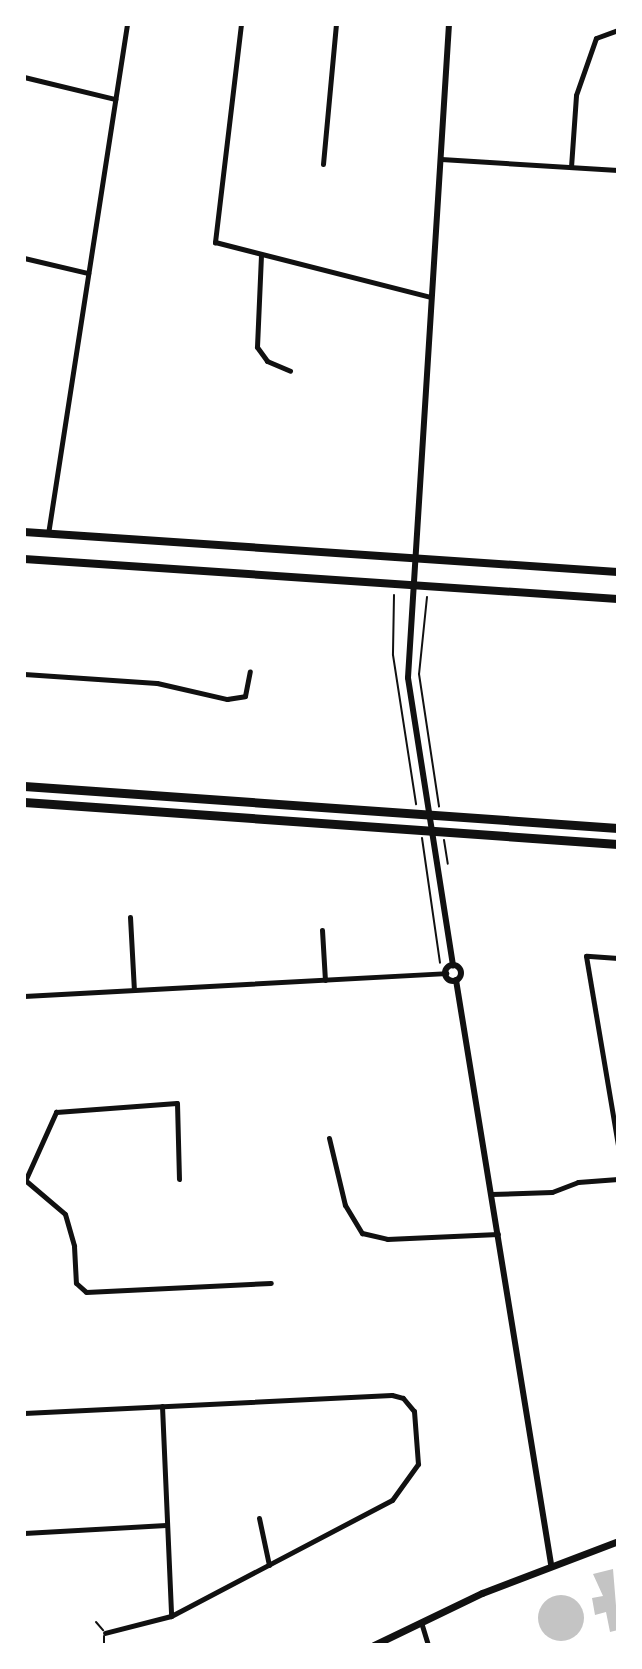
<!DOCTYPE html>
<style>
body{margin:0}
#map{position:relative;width:642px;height:1669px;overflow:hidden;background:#fff;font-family:"Open Sans",sans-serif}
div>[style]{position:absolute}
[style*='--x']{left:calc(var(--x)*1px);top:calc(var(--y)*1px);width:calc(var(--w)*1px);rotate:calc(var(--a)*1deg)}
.building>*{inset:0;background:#c4c4c4}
.round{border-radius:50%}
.path>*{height:2px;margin:-1px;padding:0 1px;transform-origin:1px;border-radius:1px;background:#111}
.service>*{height:2px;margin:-1px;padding:0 1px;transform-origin:1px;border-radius:1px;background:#111}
.minor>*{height:5px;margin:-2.5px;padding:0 2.5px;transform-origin:2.5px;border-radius:2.5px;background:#111}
.tertiary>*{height:6px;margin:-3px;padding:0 3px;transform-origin:3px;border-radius:3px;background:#111}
.tertiary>.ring{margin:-3px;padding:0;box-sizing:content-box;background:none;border:6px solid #111;border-radius:50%}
.secondary>*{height:7px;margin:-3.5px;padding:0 3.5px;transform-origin:3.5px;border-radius:3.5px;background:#111}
.trunk>*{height:8px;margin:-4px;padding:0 4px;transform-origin:4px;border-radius:4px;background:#111}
.motorway>*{height:9px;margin:-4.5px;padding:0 4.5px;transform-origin:4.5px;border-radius:4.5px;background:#111}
span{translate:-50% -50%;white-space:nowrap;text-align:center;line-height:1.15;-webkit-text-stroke:6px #fff;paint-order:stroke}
.frame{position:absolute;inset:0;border:26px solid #fff;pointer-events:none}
</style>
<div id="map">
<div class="building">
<i style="clip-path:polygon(613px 1569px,618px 1630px,610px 1632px,606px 1612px,595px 1615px,592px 1598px,603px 1596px,593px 1574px)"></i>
<i class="round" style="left:538px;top:1595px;width:46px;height:46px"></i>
</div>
<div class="path">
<i style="--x:394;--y:595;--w:60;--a:91"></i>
<i style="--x:393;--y:655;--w:151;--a:81.2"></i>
<i style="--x:427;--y:597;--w:77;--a:95.9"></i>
<i style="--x:419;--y:674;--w:134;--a:81.4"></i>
<i style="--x:422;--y:838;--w:126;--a:81.8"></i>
<i style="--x:444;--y:840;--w:24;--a:81"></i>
</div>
<div class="service">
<i style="--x:96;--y:1622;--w:11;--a:49"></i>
<i style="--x:104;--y:1645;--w:9;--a:-90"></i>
</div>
<div class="minor">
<i style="--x:241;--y:24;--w:220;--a:96.8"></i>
<i style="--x:215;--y:242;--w:222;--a:14.3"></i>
<i style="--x:24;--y:77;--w:94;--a:13.6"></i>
<i style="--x:441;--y:159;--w:177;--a:3.6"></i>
<i style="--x:323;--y:164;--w:141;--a:-84.7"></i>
<i style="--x:571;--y:167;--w:72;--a:-86"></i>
<i style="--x:576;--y:95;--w:60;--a:-70.7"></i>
<i style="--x:596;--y:38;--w:23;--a:-20"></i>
<i style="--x:261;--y:255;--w:92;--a:92.5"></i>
<i style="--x:257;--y:347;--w:17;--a:54"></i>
<i style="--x:267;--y:361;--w:25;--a:23"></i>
<i style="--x:24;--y:258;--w:66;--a:13.2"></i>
<i style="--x:48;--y:534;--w:516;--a:-81.19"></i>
<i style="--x:24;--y:674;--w:133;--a:3.9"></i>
<i style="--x:157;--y:683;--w:72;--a:12.9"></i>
<i style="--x:227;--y:699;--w:18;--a:-9"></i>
<i style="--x:245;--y:696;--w:25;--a:-79"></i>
<i style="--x:130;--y:917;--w:73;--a:86.9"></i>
<i style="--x:322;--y:930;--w:50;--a:86.6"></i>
<i style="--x:618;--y:958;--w:32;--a:-176"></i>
<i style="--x:586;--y:956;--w:192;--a:80.4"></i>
<i style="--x:24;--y:996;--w:423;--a:-3.1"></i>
<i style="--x:329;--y:1138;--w:69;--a:76.6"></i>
<i style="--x:345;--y:1205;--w:33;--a:59"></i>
<i style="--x:362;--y:1233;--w:26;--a:13"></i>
<i style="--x:387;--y:1239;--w:111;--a:-2.6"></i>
<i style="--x:25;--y:1180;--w:52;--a:40.4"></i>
<i style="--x:65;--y:1214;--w:33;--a:74"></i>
<i style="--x:74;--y:1246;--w:37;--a:87"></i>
<i style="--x:76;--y:1283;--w:13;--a:42"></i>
<i style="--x:86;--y:1292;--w:185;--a:-2.8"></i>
<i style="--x:25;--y:1181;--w:76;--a:-65.8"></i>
<i style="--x:56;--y:1112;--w:121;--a:-4.3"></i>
<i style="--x:177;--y:1103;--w:76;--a:88.5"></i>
<i style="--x:491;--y:1194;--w:61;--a:-1.9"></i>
<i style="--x:552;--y:1192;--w:28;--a:-21"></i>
<i style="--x:578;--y:1182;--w:40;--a:-4.3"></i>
<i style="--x:162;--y:1406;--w:210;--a:87.5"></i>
<i style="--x:24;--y:1413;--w:368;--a:-2.8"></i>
<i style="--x:392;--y:1395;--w:11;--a:15"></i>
<i style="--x:403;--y:1398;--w:17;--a:50"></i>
<i style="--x:414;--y:1411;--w:53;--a:85.7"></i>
<i style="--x:418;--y:1464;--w:44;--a:125.8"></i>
<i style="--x:392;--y:1500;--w:250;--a:152.3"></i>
<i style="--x:171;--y:1616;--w:68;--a:165.6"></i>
<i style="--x:259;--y:1518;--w:48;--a:78"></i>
<i style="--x:24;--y:1533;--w:142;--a:-3.2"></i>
<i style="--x:421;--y:1622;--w:24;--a:73"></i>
</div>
<div class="tertiary">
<i style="--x:449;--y:24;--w:655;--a:93.59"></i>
<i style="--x:408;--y:678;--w:291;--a:81.1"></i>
<i class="ring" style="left:445px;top:965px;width:10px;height:10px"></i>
<i style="--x:456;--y:980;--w:592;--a:80.76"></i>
</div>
<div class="secondary">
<i style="--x:374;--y:1645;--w:120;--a:-25.7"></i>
<i style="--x:482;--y:1593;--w:146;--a:-20.9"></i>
</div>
<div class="trunk">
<i style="--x:24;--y:532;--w:595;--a:3.85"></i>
<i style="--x:24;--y:559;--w:595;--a:3.85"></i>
</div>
<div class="motorway">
<i style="--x:24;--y:786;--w:595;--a:4.04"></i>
<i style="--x:24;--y:802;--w:595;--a:4.04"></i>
</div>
<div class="frame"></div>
</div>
